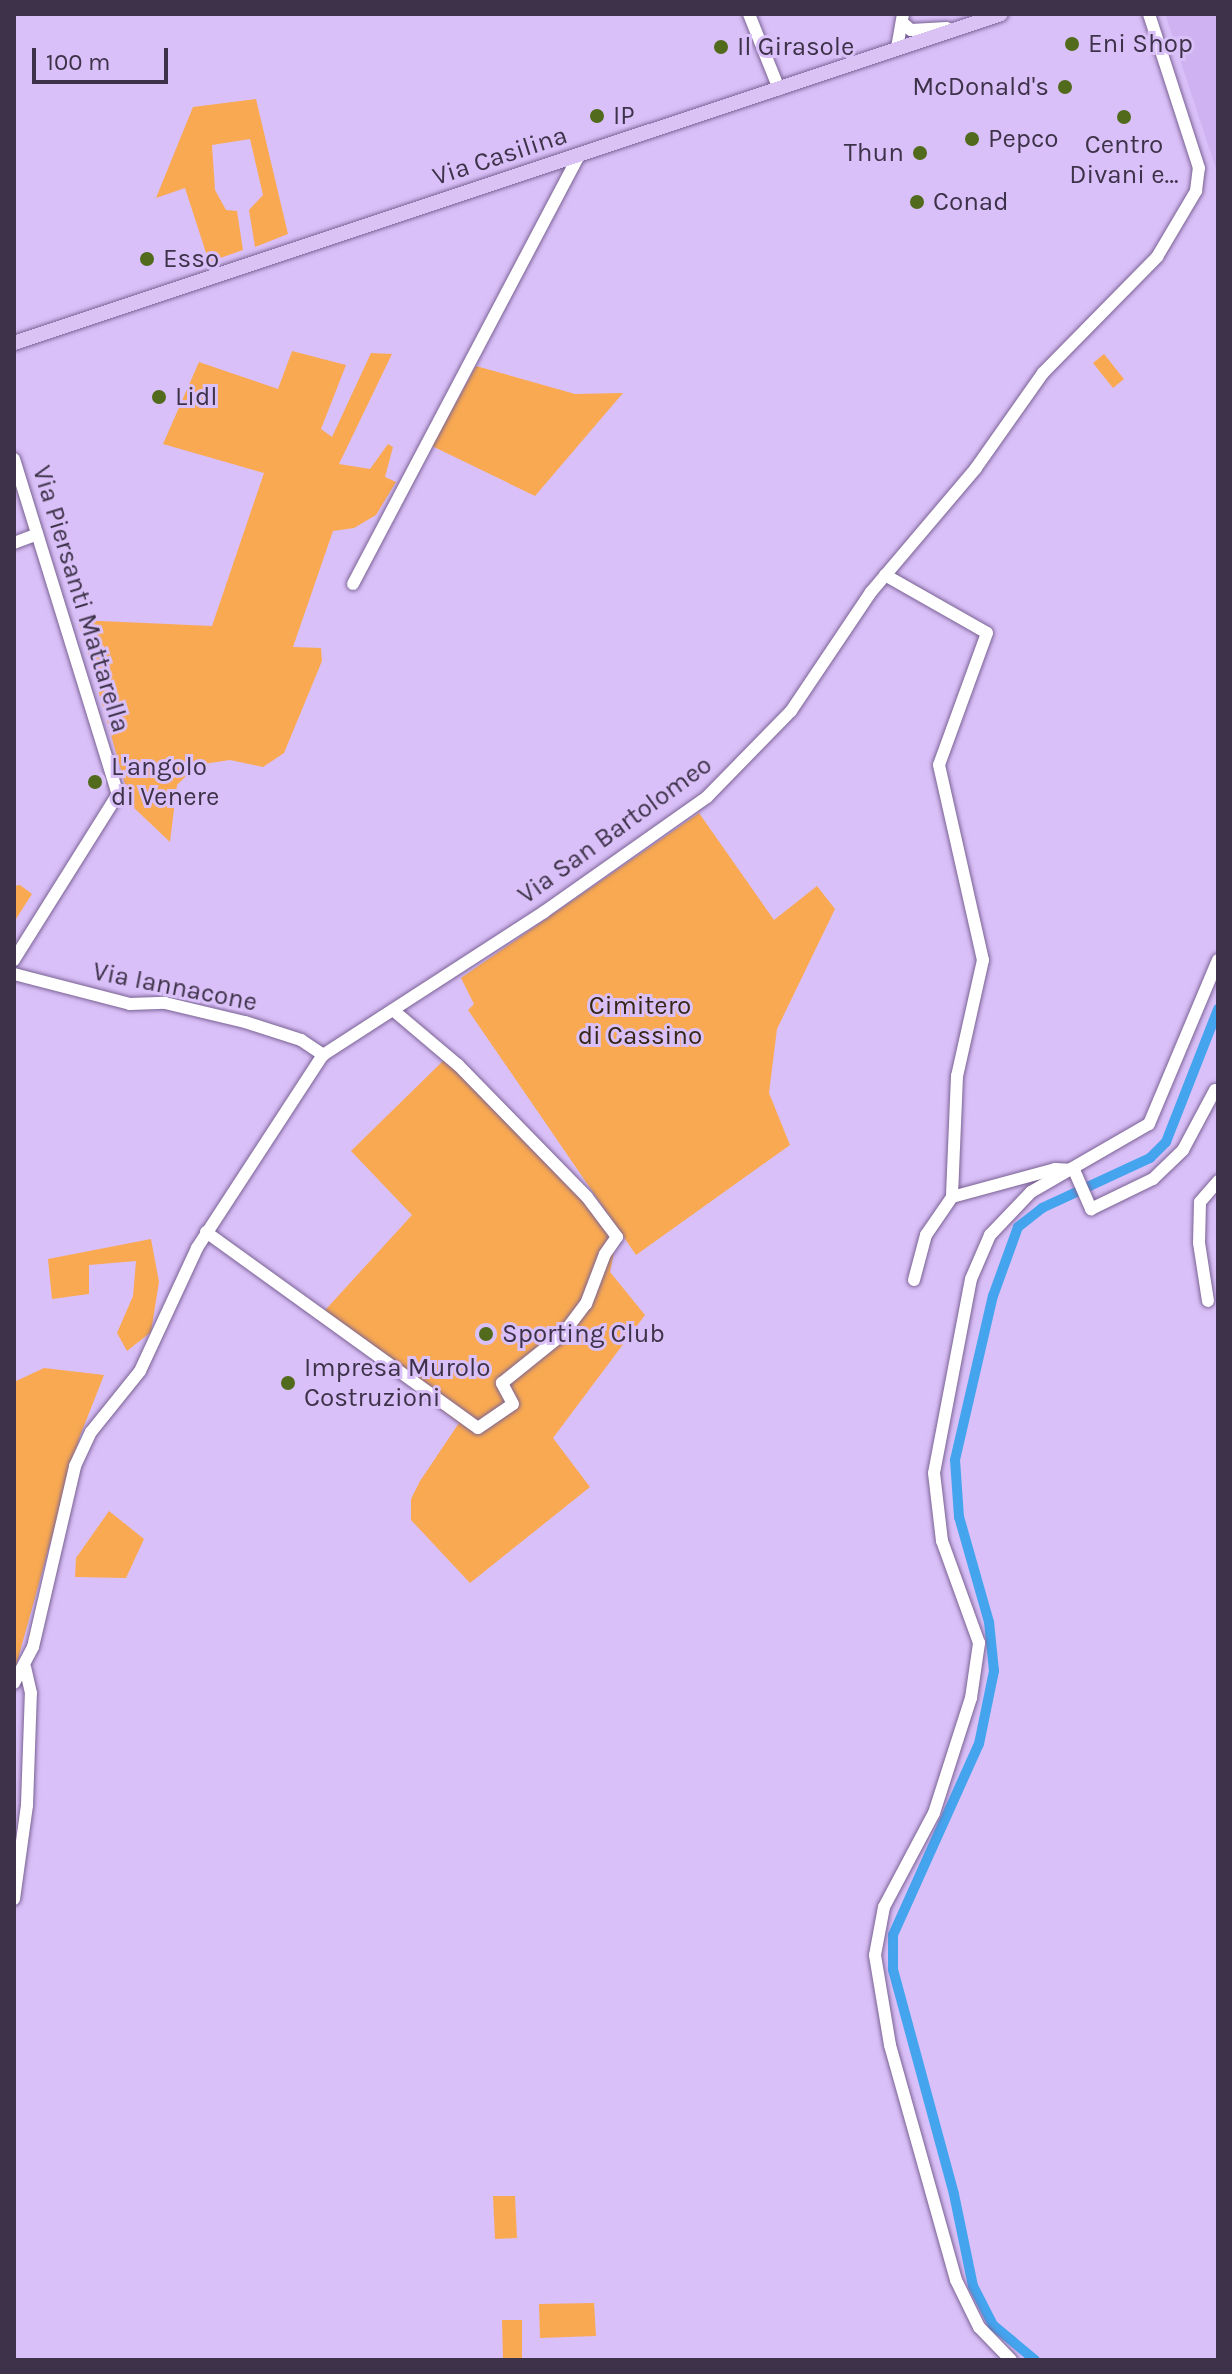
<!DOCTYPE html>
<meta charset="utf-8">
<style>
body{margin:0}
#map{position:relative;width:1232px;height:2374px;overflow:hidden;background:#dac0f8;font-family:Karla,sans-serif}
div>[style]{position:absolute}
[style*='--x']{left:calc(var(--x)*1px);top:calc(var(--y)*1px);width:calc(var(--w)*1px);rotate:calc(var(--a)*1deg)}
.built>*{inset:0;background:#cfb2f1}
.green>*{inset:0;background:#f9a951}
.canal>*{height:10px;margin:-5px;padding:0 5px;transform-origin:5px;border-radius:5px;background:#45a4ee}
.roads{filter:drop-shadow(0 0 2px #7a6294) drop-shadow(0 0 2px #7a6294)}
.minor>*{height:12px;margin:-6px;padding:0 6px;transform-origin:6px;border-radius:6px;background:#fff}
.major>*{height:14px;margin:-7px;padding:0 7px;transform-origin:7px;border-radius:7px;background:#dac2f4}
.dots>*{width:22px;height:22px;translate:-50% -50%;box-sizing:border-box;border:4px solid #dac0f8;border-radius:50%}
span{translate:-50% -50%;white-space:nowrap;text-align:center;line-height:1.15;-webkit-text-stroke:6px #dac0f8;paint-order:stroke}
.poi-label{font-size:26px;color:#3d3249}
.left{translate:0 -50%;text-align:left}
.right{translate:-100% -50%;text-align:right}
.street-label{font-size:26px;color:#3d3249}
.park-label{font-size:26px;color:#362717}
.frame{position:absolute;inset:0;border:16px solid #3d3249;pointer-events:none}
.scale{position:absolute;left:32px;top:48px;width:136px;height:36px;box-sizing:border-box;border:4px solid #3d3249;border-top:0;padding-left:10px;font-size:24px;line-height:28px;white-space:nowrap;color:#3d3249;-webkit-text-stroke:6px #dac0f8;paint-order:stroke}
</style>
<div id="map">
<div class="built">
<i style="clip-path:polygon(1165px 14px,1218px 14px,1218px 175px)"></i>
</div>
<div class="green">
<i style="clip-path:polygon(256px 99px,288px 234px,255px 247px,249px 210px,263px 195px,250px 139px,212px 145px,215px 190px,226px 210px,237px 211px,243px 250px,209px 262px,185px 188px,156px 198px,193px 107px)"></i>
<i style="clip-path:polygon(292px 351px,346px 365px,321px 429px,332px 437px,371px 353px,392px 354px,339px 464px,370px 469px,388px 444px,393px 447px,385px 477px,396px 482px,376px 515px,354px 528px,333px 531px,293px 647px,321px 648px,322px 661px,284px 753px,263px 767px,230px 760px,197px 765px,177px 785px,170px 842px,131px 805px,78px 620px,212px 626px,264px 473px,163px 444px,199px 362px,278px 389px)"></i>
<i style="clip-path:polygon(1104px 354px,1124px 379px,1113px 388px,1093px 363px)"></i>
<i style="clip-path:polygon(476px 366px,575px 394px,623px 393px,535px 496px,432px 446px)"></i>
<i style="clip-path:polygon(699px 813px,774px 920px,817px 886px,835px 909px,777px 1029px,769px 1093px,790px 1145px,636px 1255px,468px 1010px,474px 1004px,461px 978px)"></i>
<i style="clip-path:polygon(20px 885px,32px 894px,14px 922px,14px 886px)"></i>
<i style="clip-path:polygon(447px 1057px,617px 1237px,610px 1272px,645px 1315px,553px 1438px,590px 1487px,470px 1583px,411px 1520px,411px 1499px,420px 1481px,459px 1423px,318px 1318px,412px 1215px,351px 1151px)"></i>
<i style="clip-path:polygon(151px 1239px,159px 1282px,151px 1332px,127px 1351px,117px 1333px,133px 1296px,136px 1261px,89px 1265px,89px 1294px,52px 1299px,48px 1259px)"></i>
<i style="clip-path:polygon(44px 1368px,104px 1375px,80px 1436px,14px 1673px,14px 1382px)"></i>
<i style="clip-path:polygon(109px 1511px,144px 1539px,126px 1578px,75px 1577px,76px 1558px)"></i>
<i style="clip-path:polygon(493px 2196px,515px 2196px,517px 2238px,495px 2239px)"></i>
<i style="clip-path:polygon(594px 2303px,596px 2336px,540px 2338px,539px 2304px)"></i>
<i style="clip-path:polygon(502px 2320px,522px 2320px,522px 2360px,503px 2360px)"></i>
</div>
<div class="canal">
<i style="--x:1035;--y:2360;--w:55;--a:-140.2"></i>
<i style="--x:993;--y:2325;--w:44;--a:-117.1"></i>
<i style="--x:973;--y:2286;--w:94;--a:-101.7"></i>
<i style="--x:954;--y:2194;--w:232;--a:-105.2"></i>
<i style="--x:893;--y:1970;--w:35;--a:-90"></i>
<i style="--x:893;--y:1935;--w:209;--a:-65.8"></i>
<i style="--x:979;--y:1744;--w:75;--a:-78.4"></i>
<i style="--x:994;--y:1671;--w:49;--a:-95.8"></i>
<i style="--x:989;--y:1622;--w:109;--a:-105.9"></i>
<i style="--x:959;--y:1517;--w:57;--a:-94"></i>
<i style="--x:955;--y:1460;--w:168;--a:-77"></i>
<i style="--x:993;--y:1296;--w:73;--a:-70.1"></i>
<i style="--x:1018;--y:1227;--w:31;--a:-38"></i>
<i style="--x:1042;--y:1208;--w:119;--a:-24.8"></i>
<i style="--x:1150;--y:1158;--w:23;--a:-45"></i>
<i style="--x:1166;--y:1142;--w:143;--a:-68.6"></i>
</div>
<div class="roads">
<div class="minor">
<i style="--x:749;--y:14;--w:81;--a:68.2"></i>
<i style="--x:904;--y:24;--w:9;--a:41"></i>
<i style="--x:911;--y:30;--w:36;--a:-3"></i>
<i style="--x:897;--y:48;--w:35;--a:-80"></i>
<i style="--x:14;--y:459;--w:351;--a:72.8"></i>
<i style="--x:118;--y:794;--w:196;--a:122.1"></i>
<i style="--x:14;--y:543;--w:25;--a:-21"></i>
<i style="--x:885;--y:575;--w:117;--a:29.6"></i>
<i style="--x:987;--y:633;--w:140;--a:110"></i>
<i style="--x:939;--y:765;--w:200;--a:77.3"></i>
<i style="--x:983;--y:960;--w:119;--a:102.6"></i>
<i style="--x:957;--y:1076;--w:121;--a:92.4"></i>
<i style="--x:952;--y:1197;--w:107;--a:-15.2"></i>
<i style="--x:1055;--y:1169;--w:19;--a:3"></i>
<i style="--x:1074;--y:1170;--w:43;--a:66.4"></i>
<i style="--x:1091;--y:1209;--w:69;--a:-25.8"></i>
<i style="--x:1153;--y:1179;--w:42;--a:-44"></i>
<i style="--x:1183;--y:1150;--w:68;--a:-61.9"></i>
<i style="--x:353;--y:584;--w:485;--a:-62.2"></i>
<i style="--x:14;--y:974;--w:120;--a:14.5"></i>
<i style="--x:130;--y:1004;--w:35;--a:-2"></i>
<i style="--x:165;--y:1003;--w:82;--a:13.4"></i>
<i style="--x:245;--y:1022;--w:59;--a:17.8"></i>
<i style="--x:301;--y:1040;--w:27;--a:34"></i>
<i style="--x:206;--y:1232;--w:335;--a:35.8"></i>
<i style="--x:478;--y:1428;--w:42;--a:-34.4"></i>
<i style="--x:513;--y:1404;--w:24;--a:-118"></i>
<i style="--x:502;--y:1383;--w:78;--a:-38.8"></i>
<i style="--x:563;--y:1334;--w:38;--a:-53"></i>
<i style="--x:586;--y:1304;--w:53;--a:-69.2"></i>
<i style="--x:605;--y:1254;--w:21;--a:-55"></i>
<i style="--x:617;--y:1237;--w:50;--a:-126.9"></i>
<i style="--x:587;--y:1197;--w:185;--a:-134.3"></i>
<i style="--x:458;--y:1065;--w:85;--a:-139.8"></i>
<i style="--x:914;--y:1280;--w:47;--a:-75.1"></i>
<i style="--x:926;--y:1235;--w:46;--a:-55.6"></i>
<i style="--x:1208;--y:1301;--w:59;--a:-98.8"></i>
<i style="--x:1199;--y:1243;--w:41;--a:-88.6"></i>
<i style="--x:1200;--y:1202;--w:28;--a:-49"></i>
<i style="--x:14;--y:1683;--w:41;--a:-62.2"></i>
<i style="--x:33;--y:1647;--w:186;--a:-76.9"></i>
<i style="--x:75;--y:1466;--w:38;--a:-65"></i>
<i style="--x:91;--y:1432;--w:78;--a:-51.2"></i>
<i style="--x:140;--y:1371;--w:136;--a:-65.1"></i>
<i style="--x:197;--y:1248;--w:230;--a:-56.9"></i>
<i style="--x:323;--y:1055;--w:263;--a:-32.9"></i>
<i style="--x:544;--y:912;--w:199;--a:-35.2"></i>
<i style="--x:707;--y:797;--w:120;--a:-45.7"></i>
<i style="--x:791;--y:711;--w:143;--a:-56.1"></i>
<i style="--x:871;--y:592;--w:162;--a:-49.7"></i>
<i style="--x:976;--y:468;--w:116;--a:-54.8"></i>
<i style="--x:1043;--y:373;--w:163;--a:-45.5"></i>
<i style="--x:1157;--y:257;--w:77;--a:-59.4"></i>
<i style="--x:1196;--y:191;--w:23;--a:-83"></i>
<i style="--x:1199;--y:168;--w:162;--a:-108"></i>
<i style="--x:14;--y:1899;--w:95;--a:-82.1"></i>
<i style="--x:27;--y:1805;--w:112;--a:-88"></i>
<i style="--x:31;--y:1693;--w:26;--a:-103"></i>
<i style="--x:1011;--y:2360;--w:46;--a:-134.1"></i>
<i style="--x:979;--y:2327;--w:52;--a:-116.1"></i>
<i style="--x:956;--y:2280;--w:244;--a:-105.7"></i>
<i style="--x:890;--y:2045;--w:91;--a:-99.5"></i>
<i style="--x:875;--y:1955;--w:49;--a:-79.4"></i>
<i style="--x:884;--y:1907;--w:106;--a:-62"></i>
<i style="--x:934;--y:1813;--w:121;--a:-72.2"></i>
<i style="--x:971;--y:1698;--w:56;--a:-81.7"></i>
<i style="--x:979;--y:1643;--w:109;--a:-109.9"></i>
<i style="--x:942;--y:1541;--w:68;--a:-96.7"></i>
<i style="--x:934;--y:1473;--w:197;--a:-79.2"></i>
<i style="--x:971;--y:1279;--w:48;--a:-66.6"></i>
<i style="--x:990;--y:1235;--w:59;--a:-46.4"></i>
<i style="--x:1031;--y:1192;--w:136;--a:-30"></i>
<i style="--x:1149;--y:1124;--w:178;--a:-67.2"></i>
</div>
<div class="major">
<i style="--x:14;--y:343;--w:1040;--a:-18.43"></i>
</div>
</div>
<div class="dots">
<i style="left:1072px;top:44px;background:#516a1b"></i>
<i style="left:721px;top:47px;background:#516a1b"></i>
<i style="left:1065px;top:87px;background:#516a1b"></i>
<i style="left:597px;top:116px;background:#516a1b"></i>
<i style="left:1124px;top:117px;background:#516a1b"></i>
<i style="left:972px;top:139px;background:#516a1b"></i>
<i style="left:920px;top:153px;background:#516a1b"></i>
<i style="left:917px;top:202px;background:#516a1b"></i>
<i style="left:147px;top:259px;background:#516a1b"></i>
<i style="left:159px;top:397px;background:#516a1b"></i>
<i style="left:95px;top:782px;background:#516a1b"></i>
<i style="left:486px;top:1334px;background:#516a1b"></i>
<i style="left:288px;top:1383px;background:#516a1b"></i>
</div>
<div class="poi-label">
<span class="left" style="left:1088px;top:44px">Eni Shop</span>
<span class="left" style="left:737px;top:47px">Il Girasole</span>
<span class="right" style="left:1049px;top:87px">McDonald's</span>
<span class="left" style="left:613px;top:116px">IP</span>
<span class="left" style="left:988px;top:139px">Pepco</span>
<span style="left:1124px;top:160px">Centro<br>Divani e…</span>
<span class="right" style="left:904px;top:153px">Thun</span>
<span class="left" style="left:933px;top:202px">Conad</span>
<span class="left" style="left:163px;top:259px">Esso</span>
<span class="left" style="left:175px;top:397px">Lidl</span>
<span class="left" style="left:111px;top:782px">L'angolo<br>di Venere</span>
<span class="left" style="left:502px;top:1334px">Sporting Club</span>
<span class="left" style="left:304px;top:1383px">Impresa Murolo<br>Costruzioni</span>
</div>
<div class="street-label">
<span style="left:500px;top:156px;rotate:-18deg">Via Casilina</span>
<span style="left:81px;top:599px;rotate:73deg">Via Piersanti Mattarella</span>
<span style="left:615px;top:830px;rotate:-36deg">Via San Bartolomeo</span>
<span style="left:175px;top:987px;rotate:11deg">Via Iannacone</span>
</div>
<div class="park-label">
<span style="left:640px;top:1021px">Cimitero<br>di Cassino</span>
</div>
<div class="frame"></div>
<div class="scale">100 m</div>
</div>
